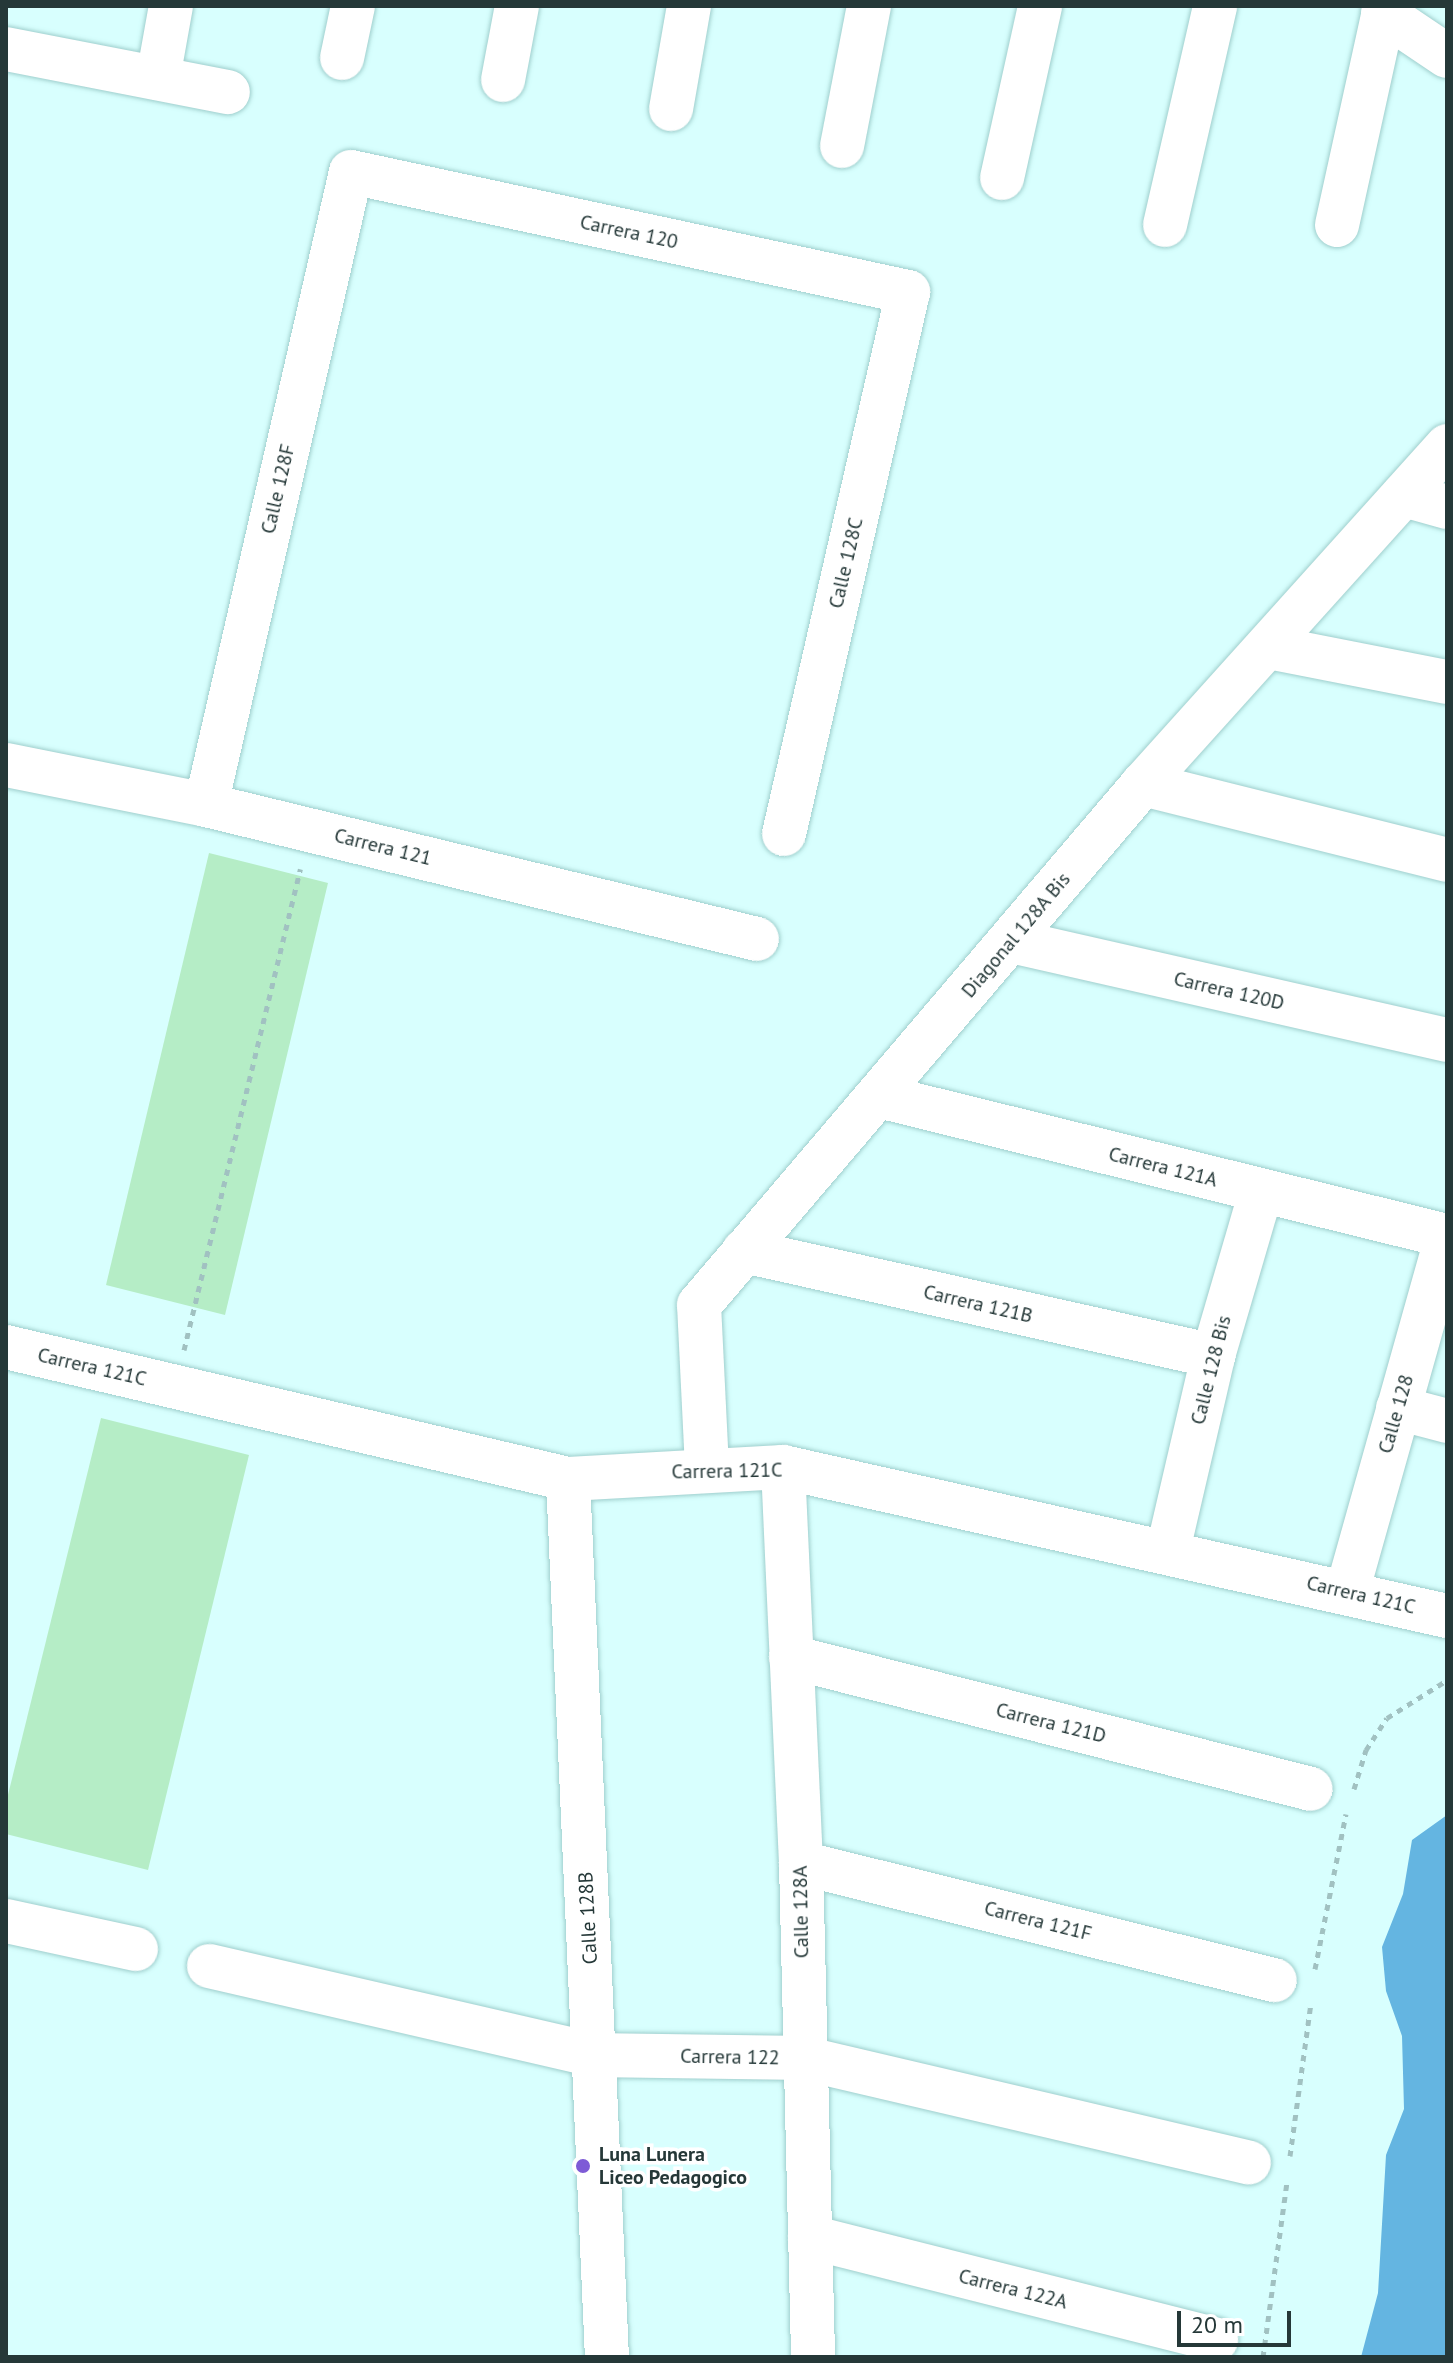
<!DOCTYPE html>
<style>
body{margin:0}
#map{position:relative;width:1453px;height:2363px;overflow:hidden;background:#d8fffe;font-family:"PT Sans",sans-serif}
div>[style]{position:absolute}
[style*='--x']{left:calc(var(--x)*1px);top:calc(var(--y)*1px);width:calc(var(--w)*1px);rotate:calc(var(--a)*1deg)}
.green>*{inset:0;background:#b5edc6}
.water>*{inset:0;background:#64b5e1}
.path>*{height:5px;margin-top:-2.5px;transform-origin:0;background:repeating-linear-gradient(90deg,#a1c1c1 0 6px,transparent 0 12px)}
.roads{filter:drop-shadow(0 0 2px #9fcfcd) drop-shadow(0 0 2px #9fcfcd)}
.minor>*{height:44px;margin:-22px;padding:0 22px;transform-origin:22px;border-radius:22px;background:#fff}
.dots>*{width:22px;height:22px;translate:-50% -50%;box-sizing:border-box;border:4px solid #fff;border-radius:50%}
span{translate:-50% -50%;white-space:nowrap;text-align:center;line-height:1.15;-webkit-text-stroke:7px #fff;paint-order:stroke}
.street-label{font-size:20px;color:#253838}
.poi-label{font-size:20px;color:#253838;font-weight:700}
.left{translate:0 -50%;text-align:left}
.frame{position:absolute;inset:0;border:8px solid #253838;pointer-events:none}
.scale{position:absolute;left:1177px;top:2311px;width:114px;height:36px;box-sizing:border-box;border:4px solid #253838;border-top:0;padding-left:10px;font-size:24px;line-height:28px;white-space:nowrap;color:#253838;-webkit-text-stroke:6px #fff;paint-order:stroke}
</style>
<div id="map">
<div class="green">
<i style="clip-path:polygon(209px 853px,328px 883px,225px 1315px,106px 1285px)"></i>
<i style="clip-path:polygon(101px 1418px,249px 1455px,148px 1870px,6px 1834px,6px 1803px)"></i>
</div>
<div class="water">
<i style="clip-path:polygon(1447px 1815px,1447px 2357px,1361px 2357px,1378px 2293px,1386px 2155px,1404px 2109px,1402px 2036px,1386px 1991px,1382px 1947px,1403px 1894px,1412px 1840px)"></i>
</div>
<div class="path">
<i style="--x:184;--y:1350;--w:495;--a:-76.4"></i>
<i style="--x:1354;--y:1789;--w:41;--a:-72.9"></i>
<i style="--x:1366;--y:1750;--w:38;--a:-57"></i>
<i style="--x:1387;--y:1718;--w:71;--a:-32.3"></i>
<i style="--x:1315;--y:1969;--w:158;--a:-78.7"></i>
<i style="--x:1290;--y:2156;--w:154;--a:-82.2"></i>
<i style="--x:1263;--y:2357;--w:178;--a:-82.2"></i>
</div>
<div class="roads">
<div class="minor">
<i style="--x:1383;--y:13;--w:77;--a:33.9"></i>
<i style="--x:6;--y:49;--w:226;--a:11"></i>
<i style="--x:342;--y:58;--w:53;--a:-78.1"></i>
<i style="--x:158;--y:78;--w:73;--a:-79.8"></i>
<i style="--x:503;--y:80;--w:75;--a:-79.3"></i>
<i style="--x:671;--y:109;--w:105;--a:-80.1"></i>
<i style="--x:842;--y:146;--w:143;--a:-79.1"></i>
<i style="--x:1002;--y:178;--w:176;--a:-77.5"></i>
<i style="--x:1165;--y:225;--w:225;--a:-77.1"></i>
<i style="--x:1337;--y:225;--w:224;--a:-77.6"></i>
<i style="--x:1404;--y:495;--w:45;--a:15.6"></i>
<i style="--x:1268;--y:647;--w:182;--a:11.1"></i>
<i style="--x:6;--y:765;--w:204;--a:11.3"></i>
<i style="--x:206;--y:805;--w:567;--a:13.67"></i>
<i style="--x:1143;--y:784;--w:313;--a:14"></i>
<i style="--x:206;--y:805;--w:649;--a:-77.1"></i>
<i style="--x:351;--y:172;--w:570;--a:12.16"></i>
<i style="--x:908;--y:292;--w:556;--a:102.89"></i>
<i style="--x:1011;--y:941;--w:447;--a:12.8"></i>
<i style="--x:879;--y:1096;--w:585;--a:13.85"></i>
<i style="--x:744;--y:1251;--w:481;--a:12.6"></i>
<i style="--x:6;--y:1347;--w:577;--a:13.22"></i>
<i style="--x:568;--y:1479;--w:215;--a:-3.2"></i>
<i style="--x:783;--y:1467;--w:681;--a:12.65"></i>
<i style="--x:1398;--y:1408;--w:51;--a:14.9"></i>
<i style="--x:783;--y:1467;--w:396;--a:87.4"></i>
<i style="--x:801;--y:1863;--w:494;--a:88.6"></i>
<i style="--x:707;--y:1468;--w:163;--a:-92.8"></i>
<i style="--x:699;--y:1305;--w:685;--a:-49.56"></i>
<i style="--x:1143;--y:784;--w:455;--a:-48"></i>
<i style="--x:568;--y:1479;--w:879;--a:87.46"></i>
<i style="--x:1168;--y:1550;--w:199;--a:-76.9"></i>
<i style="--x:1213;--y:1356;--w:171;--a:-73.7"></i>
<i style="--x:1347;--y:1592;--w:370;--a:-74.3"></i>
<i style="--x:791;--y:1657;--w:536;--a:14.24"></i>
<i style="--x:801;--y:1863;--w:488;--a:13.9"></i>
<i style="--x:6;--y:1921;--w:133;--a:12.2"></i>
<i style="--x:209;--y:1966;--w:395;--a:13"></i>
<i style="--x:594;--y:2055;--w:209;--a:0.8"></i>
<i style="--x:803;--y:2058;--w:458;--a:13.2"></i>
<i style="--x:810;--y:2237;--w:419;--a:14.2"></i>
</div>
</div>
<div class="dots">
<i style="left:583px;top:2166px;background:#7e5bd6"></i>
</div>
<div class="street-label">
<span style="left:629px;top:232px;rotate:12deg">Carrera 120</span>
<span style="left:278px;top:489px;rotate:-77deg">Calle 128F</span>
<span style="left:846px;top:563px;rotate:-77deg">Calle 128C</span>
<span style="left:383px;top:847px;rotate:14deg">Carrera 121</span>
<span style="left:1016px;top:935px;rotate:-50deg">Diagonal 128A Bis</span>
<span style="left:1229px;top:991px;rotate:13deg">Carrera 120D</span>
<span style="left:1163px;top:1167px;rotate:14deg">Carrera 121A</span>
<span style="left:978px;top:1304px;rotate:13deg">Carrera 121B</span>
<span style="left:92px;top:1367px;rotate:13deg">Carrera 121C</span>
<span style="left:1211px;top:1370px;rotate:-76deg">Calle 128 Bis</span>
<span style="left:1396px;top:1414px;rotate:-74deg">Calle 128</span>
<span style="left:727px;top:1471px;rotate:-1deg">Carrera 121C</span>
<span style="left:1361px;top:1595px;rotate:13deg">Carrera 121C</span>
<span style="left:1051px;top:1723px;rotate:14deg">Carrera 121D</span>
<span style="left:801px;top:1912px;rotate:-91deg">Calle 128A</span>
<span style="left:588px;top:1918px;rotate:-93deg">Calle 128B</span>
<span style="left:1038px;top:1921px;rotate:14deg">Carrera 121F</span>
<span style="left:730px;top:2057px;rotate:1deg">Carrera 122</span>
<span style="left:1013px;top:2289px;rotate:14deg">Carrera 122A</span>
</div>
<div class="poi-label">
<span class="left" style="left:599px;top:2166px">Luna Lunera<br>Liceo Pedagogico</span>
</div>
<div class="frame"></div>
<div class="scale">20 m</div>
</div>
